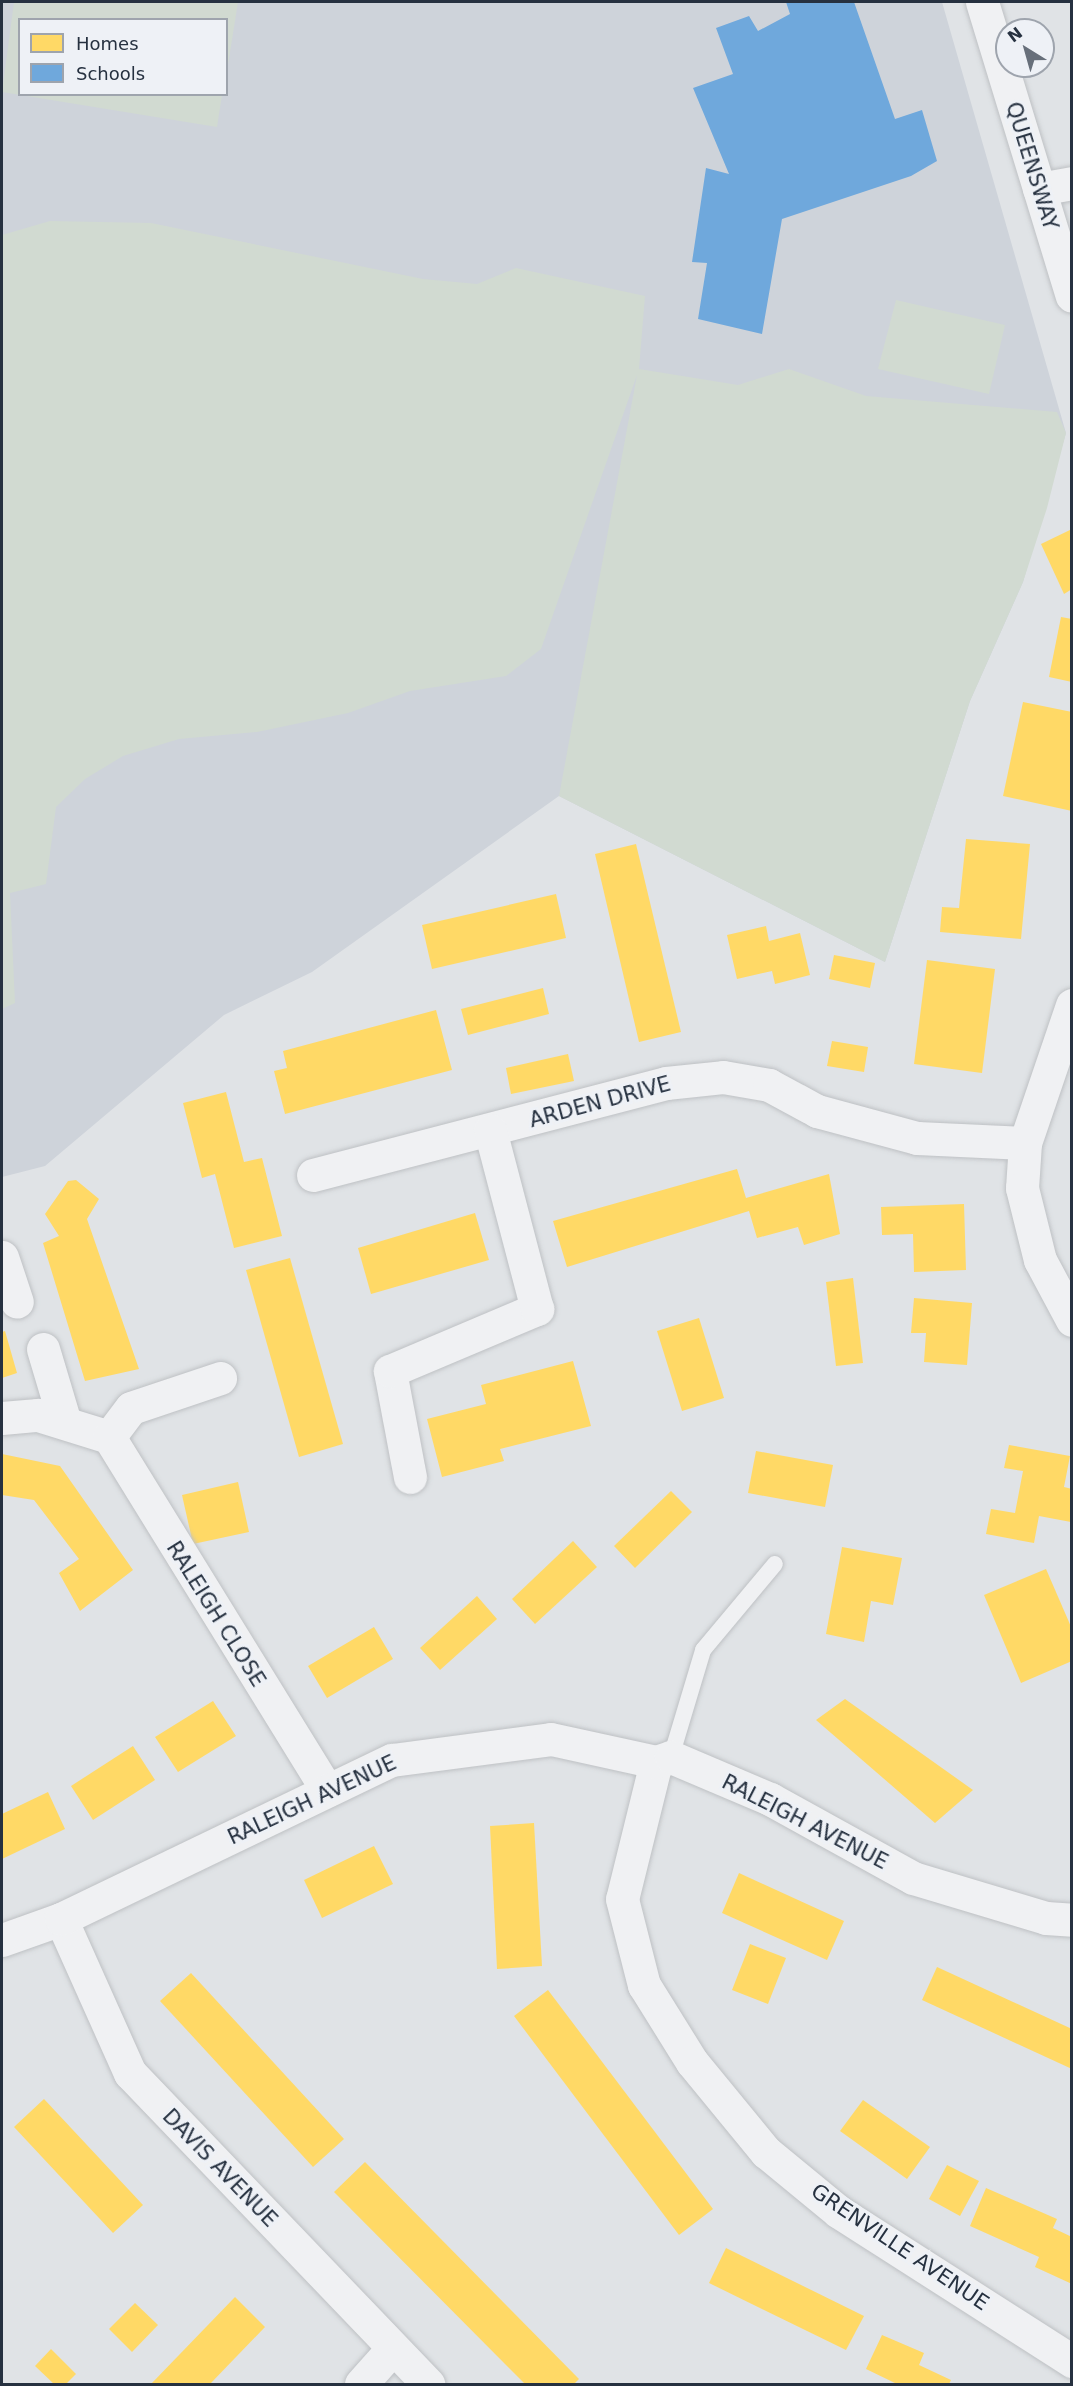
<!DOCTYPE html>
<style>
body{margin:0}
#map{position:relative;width:1073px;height:2386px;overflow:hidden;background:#e0e3e6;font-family:"DejaVu Sans",sans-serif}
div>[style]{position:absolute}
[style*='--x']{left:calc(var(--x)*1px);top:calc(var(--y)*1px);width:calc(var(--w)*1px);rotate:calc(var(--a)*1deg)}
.built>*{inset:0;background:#ced3da}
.green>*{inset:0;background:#d1dad1}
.homes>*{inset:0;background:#ffd966}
.schools>*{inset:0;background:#6fa8dc}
.roads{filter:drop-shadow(0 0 2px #bec1c4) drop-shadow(0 0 2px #bec1c4)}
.lane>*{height:16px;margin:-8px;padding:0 8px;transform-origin:8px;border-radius:8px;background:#f0f1f3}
.street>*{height:33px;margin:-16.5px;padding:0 16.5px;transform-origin:16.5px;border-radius:16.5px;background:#f0f1f3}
span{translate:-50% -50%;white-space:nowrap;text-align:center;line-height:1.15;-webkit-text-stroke:6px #eef1f6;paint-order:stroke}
.street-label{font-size:21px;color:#263140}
.frame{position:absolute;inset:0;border:3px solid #263140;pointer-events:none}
.legend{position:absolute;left:18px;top:18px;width:210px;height:78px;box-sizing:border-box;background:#eef1f6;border:2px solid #9ea4ad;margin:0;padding:8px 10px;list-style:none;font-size:18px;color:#263140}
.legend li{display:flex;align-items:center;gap:12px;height:30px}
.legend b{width:30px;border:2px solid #9ea4ad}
.north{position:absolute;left:995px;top:18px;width:60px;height:60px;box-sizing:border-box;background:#eef1f6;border:2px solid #9ea4ad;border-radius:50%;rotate:323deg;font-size:16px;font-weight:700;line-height:24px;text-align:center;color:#263140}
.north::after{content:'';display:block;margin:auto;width:21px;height:27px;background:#676f7a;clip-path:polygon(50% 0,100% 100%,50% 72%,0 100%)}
</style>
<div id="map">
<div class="built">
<i style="clip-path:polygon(evenodd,2px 2px,942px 2px,1066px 433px,1023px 582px,970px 701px,885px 962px,559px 796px,312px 972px,224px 1015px,45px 1166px,2px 1177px,2px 2px,20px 20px,226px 20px,226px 94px,20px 94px,20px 20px)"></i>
</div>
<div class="green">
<i style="clip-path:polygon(14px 2px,238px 2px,227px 71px,226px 20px,20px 20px,20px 94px,222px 95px,217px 127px,2px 92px)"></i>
<i style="clip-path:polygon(50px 221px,151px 223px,423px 279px,477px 284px,516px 268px,645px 296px,639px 369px,738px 385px,789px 369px,866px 396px,1057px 412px,1066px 433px,1047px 508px,1023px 582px,970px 701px,885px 962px,559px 796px,637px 375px,541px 649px,506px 676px,410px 691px,348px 713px,257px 732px,179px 739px,123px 756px,85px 779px,56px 807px,46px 884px,10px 893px,15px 1003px,2px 1009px,2px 235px)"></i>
<i style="clip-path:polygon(896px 300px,1005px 325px,989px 394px,878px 369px)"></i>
</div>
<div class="homes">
<i style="clip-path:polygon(1072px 529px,1072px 589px,1064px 594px,1041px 544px)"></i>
<i style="clip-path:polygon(1061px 617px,1072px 619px,1072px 682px,1049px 677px)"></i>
<i style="clip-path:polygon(1023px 702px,1072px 712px,1072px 811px,1003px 796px)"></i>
<i style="clip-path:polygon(966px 839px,1030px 844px,1021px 939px,940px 932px,942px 907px,959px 908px)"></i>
<i style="clip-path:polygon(636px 844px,681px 1032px,639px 1042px,595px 854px)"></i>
<i style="clip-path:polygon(556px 894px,566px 938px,432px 969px,422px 925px)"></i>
<i style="clip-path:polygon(766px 926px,769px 941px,800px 933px,810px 975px,775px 984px,772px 971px,737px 979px,727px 935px)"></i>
<i style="clip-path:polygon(834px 955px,875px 963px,870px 988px,829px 979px)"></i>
<i style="clip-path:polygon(927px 960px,995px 969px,982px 1073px,914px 1064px)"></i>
<i style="clip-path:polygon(543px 988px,549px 1014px,468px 1035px,461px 1009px)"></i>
<i style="clip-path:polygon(436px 1010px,452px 1070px,285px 1114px,274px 1071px,287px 1068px,283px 1051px)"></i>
<i style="clip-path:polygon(832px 1041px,868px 1047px,864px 1072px,827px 1066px)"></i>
<i style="clip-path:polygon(568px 1054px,574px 1081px,511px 1094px,506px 1068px)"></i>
<i style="clip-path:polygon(226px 1092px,244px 1162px,262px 1158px,282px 1236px,234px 1248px,215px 1174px,202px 1178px,183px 1103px)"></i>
<i style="clip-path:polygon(737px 1169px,746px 1198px,829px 1174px,840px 1234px,804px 1245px,798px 1227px,757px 1238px,749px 1211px,567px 1267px,553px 1221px)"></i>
<i style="clip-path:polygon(76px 1180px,99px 1199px,87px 1219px,139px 1369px,85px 1381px,43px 1243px,59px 1236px,45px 1214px,68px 1181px)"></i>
<i style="clip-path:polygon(964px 1204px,966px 1270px,914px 1272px,913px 1234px,882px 1235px,881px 1207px)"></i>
<i style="clip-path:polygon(475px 1213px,489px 1260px,371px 1294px,358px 1248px)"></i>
<i style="clip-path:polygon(290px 1258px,343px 1444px,299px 1457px,246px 1270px)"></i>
<i style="clip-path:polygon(853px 1278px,863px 1363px,836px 1366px,826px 1282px)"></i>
<i style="clip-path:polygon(914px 1298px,972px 1303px,967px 1365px,924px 1362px,926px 1333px,911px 1333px)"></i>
<i style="clip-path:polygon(699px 1318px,724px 1398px,682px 1411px,657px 1331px)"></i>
<i style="clip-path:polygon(5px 1331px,17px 1373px,2px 1378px,2px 1332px)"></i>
<i style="clip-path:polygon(573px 1361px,591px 1426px,500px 1449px,504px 1461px,442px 1477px,427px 1419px,486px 1404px,481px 1385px)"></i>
<i style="clip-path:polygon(1009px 1445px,1070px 1456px,1064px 1487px,1072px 1489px,1071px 1522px,1039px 1516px,1034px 1543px,986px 1534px,991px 1509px,1015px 1513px,1023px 1471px,1004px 1468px)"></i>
<i style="clip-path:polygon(756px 1451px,833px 1465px,825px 1507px,748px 1493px)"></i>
<i style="clip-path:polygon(2px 1454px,60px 1466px,133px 1570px,80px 1611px,59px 1573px,79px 1559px,34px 1500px,2px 1495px)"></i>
<i style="clip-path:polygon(238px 1482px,249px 1532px,193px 1544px,182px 1495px)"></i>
<i style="clip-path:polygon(671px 1491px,692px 1512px,635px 1568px,614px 1546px)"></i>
<i style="clip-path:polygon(573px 1541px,597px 1567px,535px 1624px,512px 1599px)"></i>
<i style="clip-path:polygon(842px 1547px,902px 1558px,893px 1605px,871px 1601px,864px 1642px,826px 1634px)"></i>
<i style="clip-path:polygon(1046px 1569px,1072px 1629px,1072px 1661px,1021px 1683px,984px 1595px)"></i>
<i style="clip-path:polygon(477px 1596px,497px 1619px,440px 1670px,420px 1648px)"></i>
<i style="clip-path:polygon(374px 1627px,393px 1659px,327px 1698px,308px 1666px)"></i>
<i style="clip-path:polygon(845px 1699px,973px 1790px,935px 1823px,816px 1720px)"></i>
<i style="clip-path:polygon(213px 1701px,236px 1736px,178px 1772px,155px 1737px)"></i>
<i style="clip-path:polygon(133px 1746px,155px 1780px,93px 1820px,71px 1786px)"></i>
<i style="clip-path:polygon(48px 1792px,65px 1829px,2px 1859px,2px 1814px)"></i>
<i style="clip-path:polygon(534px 1823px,542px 1966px,497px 1969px,490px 1826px)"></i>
<i style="clip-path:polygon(374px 1846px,393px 1884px,322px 1918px,304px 1880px)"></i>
<i style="clip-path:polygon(739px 1873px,844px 1921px,827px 1960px,722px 1913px)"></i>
<i style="clip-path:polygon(750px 1944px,786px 1958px,768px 2004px,732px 1990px)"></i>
<i style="clip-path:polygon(937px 1967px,1072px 2029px,1072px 2069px,922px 2000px)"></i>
<i style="clip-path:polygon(191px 1973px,344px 2139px,313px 2167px,160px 2001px)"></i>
<i style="clip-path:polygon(548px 1990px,713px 2209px,679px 2235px,514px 2016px)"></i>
<i style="clip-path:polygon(44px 2099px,143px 2205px,113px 2233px,14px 2127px)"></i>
<i style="clip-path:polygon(863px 2100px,930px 2147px,907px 2179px,840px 2131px)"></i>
<i style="clip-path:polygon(365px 2162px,579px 2379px,574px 2384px,525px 2384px,334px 2192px)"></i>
<i style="clip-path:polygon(947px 2165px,979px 2181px,960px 2216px,929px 2199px)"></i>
<i style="clip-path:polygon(986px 2188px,1057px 2219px,1053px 2228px,1072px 2237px,1072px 2284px,1035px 2267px,1039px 2257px,970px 2226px)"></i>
<i style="clip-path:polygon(726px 2248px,864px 2316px,846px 2350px,709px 2283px)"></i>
<i style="clip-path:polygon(235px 2297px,265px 2327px,210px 2384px,151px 2384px)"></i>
<i style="clip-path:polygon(135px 2303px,158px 2325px,132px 2352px,109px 2329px)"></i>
<i style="clip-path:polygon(882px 2335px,924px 2353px,919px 2365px,951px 2380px,949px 2384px,897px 2384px,866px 2369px)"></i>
<i style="clip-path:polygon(51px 2349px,76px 2374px,66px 2384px,54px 2384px,35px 2366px)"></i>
</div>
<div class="schools">
<i style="clip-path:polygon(786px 2px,854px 2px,895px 119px,922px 110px,937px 161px,911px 176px,782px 219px,762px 334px,698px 319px,707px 263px,692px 262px,706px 168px,729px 174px,693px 88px,733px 74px,716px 28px,749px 16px,758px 31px,790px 14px)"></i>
</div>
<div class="roads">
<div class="lane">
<i style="--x:671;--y:1757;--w:112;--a:-73.3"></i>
<i style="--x:703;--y:1650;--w:112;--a:-50.1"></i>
</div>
<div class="street">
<i style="--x:982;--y:2;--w:307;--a:73"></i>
<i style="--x:1039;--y:189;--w:34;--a:-10"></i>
<i style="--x:1072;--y:1005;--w:146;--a:108.8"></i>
<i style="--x:1025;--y:1143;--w:45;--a:93.8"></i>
<i style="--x:1022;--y:1188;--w:74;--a:76"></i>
<i style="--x:1040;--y:1260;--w:68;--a:61.9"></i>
<i style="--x:313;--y:1175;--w:365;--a:-14.6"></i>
<i style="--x:666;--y:1083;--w:57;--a:-6"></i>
<i style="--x:723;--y:1077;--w:47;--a:9.9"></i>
<i style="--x:769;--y:1085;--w:55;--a:28.4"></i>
<i style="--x:817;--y:1111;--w:104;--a:15.1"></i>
<i style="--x:917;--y:1138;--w:108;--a:2.7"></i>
<i style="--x:2;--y:1257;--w:47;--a:71.6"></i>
<i style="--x:43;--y:1349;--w:77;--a:73.4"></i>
<i style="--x:2;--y:1418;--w:36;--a:-5"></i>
<i style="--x:38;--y:1415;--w:74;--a:17.2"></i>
<i style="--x:109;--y:1437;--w:415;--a:58.3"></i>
<i style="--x:109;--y:1437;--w:36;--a:-53"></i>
<i style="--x:131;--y:1408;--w:94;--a:-18.6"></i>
<i style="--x:410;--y:1477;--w:108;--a:-100.7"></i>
<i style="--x:390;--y:1371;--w:160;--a:-22.9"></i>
<i style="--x:537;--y:1309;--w:185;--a:-104.7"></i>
<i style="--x:656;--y:1762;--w:141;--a:103.9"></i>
<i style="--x:622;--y:1899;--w:89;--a:75.7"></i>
<i style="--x:644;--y:1985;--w:91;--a:58.1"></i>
<i style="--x:692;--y:2062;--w:117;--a:50.6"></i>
<i style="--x:766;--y:2152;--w:94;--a:39.4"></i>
<i style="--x:839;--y:2212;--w:277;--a:32.6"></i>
<i style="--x:61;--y:1919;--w:169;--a:65.9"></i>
<i style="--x:130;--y:2073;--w:431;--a:46.2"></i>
<i style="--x:2;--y:1940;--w:63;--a:-19.6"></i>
<i style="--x:61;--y:1919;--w:367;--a:-25.7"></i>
<i style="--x:392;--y:1760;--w:160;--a:-7.5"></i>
<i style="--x:551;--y:1739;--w:107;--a:12.4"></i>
<i style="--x:656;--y:1762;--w:16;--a:-18"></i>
<i style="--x:671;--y:1757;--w:108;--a:23"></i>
<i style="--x:770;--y:1799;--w:163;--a:28.9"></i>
<i style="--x:913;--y:1878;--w:139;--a:16.7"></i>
<i style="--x:1046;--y:1918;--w:26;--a:4"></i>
<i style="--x:361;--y:2384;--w:48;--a:-48.4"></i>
</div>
</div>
<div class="street-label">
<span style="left:1032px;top:166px;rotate:73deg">QUEENSWAY</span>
<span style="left:600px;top:1102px;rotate:-15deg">ARDEN DRIVE</span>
<span style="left:216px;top:1614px;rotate:58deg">RALEIGH CLOSE</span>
<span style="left:312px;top:1800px;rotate:-25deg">RALEIGH AVENUE</span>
<span style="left:805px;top:1822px;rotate:27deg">RALEIGH AVENUE</span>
<span style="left:220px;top:2168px;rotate:46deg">DAVIS AVENUE</span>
<span style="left:900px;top:2247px;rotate:34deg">GRENVILLE AVENUE</span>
</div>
<div class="frame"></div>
<ul class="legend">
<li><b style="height:16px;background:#ffd966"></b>Homes</li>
<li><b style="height:16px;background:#6fa8dc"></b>Schools</li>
</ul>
<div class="north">N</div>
</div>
